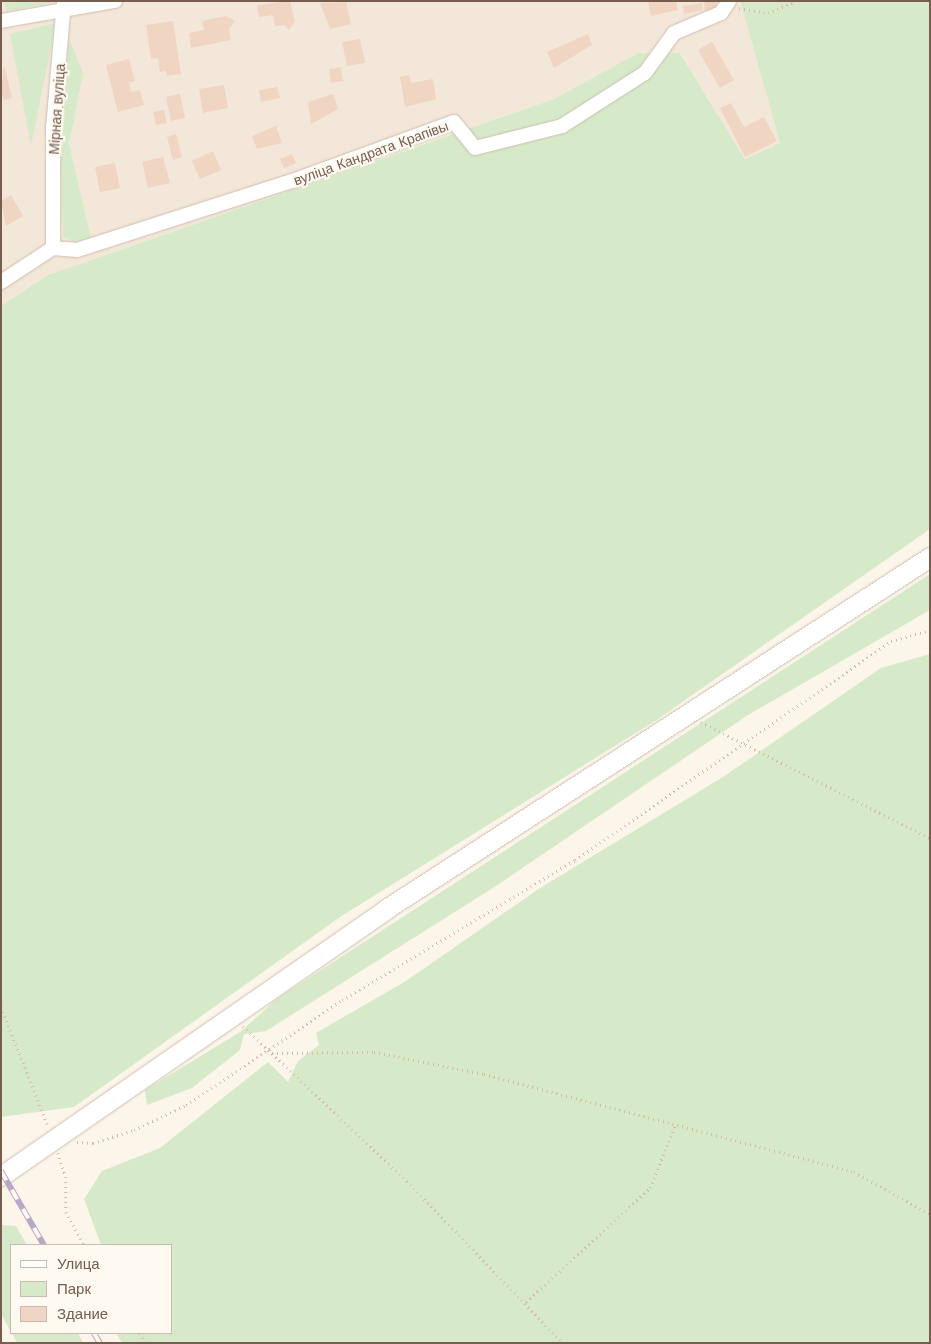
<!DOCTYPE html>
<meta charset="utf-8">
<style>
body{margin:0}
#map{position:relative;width:931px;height:1344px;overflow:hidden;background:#fcf5ea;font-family:"Work Sans",sans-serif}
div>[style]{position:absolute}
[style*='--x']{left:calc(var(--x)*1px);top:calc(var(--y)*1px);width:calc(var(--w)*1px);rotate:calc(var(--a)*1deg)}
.residential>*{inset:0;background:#f3e7d9}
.green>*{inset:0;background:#d6eac9}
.building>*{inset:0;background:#f0d5c3}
.path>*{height:2.5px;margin-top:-1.25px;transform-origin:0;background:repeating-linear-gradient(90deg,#d6b9a6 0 1px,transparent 0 5px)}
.roads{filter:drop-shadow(0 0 1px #cebeb0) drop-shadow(0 0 1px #cebeb0)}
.minor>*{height:14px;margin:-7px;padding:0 7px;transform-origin:7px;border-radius:7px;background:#fff}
.secondary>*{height:19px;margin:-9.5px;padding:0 9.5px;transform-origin:9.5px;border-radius:9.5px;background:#fff}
.rail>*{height:5.5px;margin-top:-2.75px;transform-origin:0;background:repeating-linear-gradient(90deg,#fef9f1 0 11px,#b9a8c6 0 22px);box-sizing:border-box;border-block:1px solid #b9a8c6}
span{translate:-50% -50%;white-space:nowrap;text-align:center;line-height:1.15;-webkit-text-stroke:4.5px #fef9f1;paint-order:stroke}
.street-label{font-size:14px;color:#765d4e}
.frame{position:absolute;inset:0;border:2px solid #765d4e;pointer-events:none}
.legend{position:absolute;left:10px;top:1244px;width:162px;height:90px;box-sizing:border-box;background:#fef9f1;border:1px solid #c8bbb0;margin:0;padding:6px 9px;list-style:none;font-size:15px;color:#765d4e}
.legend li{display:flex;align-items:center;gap:10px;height:25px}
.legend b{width:25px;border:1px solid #c8bbb0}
</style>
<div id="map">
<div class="residential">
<i style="clip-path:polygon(1px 1px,740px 1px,780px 143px,745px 159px,681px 54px,638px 53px,554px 99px,48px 275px,1px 306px)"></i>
</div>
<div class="green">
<i style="clip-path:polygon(4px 1px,50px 1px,51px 3px,6px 11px)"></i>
<i style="clip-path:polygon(740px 1px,930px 1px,930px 529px,658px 719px,340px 917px,74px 1107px,1px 1117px,1px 306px,48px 275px,554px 99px,638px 53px,680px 53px,745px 159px,780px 143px)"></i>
<i style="clip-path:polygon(56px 23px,31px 146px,10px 34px)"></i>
<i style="clip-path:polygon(69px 38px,83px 73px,69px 144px,91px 239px,77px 244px,63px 236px,60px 119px)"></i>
<i style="clip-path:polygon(930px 574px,930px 610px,748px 715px,496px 886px,266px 1031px,244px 1034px,240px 1050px,192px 1088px,147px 1105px,145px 1090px,240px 1032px,278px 998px)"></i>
<i style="clip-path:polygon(930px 654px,930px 1343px,122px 1343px,116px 1333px,171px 1333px,171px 1245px,101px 1245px,84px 1199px,102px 1171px,160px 1148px,268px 1062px,288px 1082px,298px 1061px,319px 1045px,316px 1033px,406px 981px,540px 888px,723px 777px,881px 668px)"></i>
<i style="clip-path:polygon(1px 1225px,16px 1226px,27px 1245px,11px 1245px,11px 1332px,1px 1314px)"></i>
<i style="clip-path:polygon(12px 1333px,78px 1333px,83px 1343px,17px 1343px)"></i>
</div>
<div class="building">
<i style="clip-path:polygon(290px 1px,295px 22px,289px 30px,284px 25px,275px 26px,273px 15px,259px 17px,257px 5px)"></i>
<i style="clip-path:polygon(648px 1px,676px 1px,678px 10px,651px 16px)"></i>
<i style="clip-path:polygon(716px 1px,717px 8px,705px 11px,704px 2px)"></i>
<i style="clip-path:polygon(346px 2px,351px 24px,330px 29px,320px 3px)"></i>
<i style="clip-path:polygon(702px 3px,703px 10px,684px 14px,683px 6px)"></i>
<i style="clip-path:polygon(226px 16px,235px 21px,229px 29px,231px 40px,191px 48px,189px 33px,204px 30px,202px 21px)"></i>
<i style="clip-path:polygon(173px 21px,181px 74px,167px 76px,166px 71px,160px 72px,158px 58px,151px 59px,146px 25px)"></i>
<i style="clip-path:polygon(588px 34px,592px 45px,554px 68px,547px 52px)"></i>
<i style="clip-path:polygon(360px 39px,365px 63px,347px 66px,342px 42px)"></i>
<i style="clip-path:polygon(712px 42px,734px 80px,720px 88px,698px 50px)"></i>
<i style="clip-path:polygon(129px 59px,135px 81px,129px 82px,131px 92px,140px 90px,144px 105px,118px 112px,106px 65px)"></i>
<i style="clip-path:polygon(4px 65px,12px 98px,4px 100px,1px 92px)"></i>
<i style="clip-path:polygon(341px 67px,343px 81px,331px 83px,329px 69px)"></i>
<i style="clip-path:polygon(409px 75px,411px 83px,433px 79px,436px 99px,405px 107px,400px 77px)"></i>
<i style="clip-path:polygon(224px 85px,228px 108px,203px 113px,199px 89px)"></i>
<i style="clip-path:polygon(277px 87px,280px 98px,261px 102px,259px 90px)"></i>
<i style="clip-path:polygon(180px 94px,185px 118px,171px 121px,166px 97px)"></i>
<i style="clip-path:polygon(333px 94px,338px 109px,311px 124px,308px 102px)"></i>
<i style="clip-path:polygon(731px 103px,744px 127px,764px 117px,777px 141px,745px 157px,720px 108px)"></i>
<i style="clip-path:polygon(164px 110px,167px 123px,156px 125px,153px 112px)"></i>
<i style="clip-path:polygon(276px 126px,282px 143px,257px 149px,252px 136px)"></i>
<i style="clip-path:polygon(176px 134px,182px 157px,173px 160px,167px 137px)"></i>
<i style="clip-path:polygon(213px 151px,221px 170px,200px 179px,192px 161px)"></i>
<i style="clip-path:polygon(292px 154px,296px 163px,284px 168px,280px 159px)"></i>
<i style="clip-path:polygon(163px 157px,170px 183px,148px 188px,142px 162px)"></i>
<i style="clip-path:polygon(115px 163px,120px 188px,100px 192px,95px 167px)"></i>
<i style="clip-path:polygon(11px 195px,23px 216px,6px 226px,1px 201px)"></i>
</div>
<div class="path">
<i style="--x:739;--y:8;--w:29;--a:10"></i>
<i style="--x:768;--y:13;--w:30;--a:-23"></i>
<i style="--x:701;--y:722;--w:257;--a:26.9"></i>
<i style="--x:1;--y:1007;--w:128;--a:68.4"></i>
<i style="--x:243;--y:1026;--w:226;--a:43.4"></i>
<i style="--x:407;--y:1181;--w:225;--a:46.1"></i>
<i style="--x:272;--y:1053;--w:102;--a:-0.6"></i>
<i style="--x:374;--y:1052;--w:112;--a:11.3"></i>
<i style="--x:484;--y:1074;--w:383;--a:14.8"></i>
<i style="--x:854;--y:1172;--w:87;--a:28.9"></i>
<i style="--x:77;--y:1142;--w:16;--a:4"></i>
<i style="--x:93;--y:1143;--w:43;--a:-17.6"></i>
<i style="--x:134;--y:1130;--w:58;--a:-25.7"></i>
<i style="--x:186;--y:1105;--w:188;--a:-33.9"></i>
<i style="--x:342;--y:1000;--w:272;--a:-31"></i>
<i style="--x:575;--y:860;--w:384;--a:-34.7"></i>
<i style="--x:891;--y:641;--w:41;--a:-15.8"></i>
<i style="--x:58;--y:1153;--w:25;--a:72"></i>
<i style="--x:66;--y:1177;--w:35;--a:90"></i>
<i style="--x:66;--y:1212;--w:38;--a:61"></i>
<i style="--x:526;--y:1302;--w:168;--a:-42.6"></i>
<i style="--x:650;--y:1188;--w:70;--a:-68.2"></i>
<i style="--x:140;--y:1333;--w:12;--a:59"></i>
</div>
<div class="roads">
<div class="minor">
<i style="--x:1;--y:21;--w:116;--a:-10"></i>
<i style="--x:53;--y:248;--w:24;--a:5"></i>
<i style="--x:77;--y:250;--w:226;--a:-17.8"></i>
<i style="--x:292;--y:181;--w:172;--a:-20"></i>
<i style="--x:454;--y:122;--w:33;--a:51"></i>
<i style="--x:475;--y:148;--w:90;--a:-14.2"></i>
<i style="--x:562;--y:126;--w:98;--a:-32.6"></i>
<i style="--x:645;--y:73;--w:49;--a:-54.1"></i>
<i style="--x:674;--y:33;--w:51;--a:-23.1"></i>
<i style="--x:721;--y:13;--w:14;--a:-56"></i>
<i style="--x:53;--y:248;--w:120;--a:-90"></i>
<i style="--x:53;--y:128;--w:127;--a:-85"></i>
<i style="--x:1;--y:282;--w:62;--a:-33.2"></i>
</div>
<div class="secondary">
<i style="--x:1;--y:1176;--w:469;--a:-34.7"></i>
<i style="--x:386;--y:909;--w:648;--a:-32.91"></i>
</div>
</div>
<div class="rail">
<i style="--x:1;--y:1171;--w:86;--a:59.8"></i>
<i style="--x:94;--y:1333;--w:12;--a:59"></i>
</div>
<div class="street-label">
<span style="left:57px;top:109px;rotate:-86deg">Мірная вуліца</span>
<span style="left:371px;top:153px;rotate:-20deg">вуліца Кандрата Крапівы</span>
</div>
<div class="frame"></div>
<ul class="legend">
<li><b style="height:6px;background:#fff"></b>Улица</li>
<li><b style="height:14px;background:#d6eac9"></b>Парк</li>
<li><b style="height:14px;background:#f0d5c3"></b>Здание</li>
</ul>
</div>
